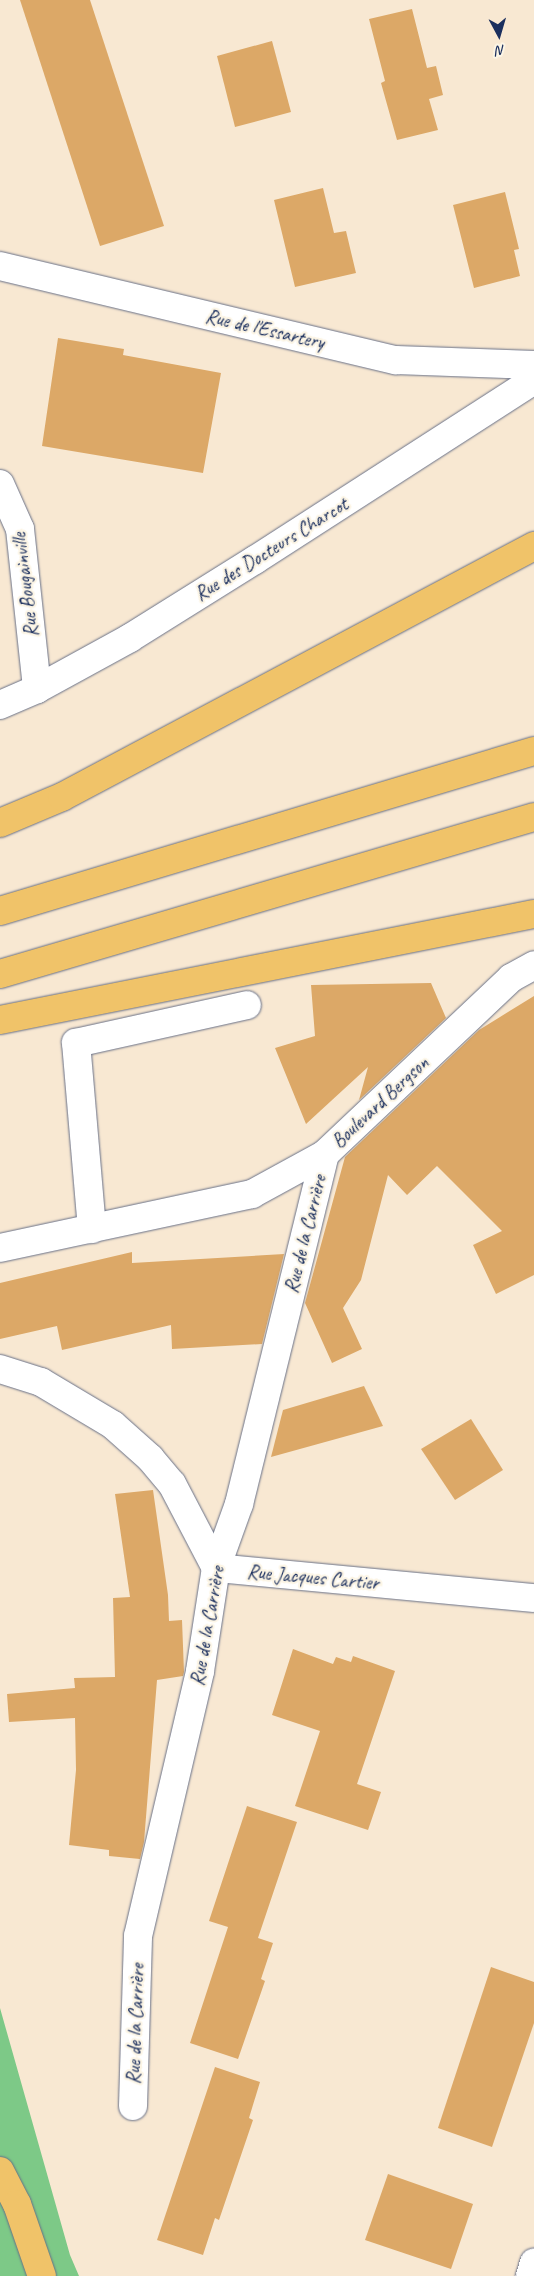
<!DOCTYPE html>
<meta charset="utf-8">
<style>
body{margin:0}
#map{position:relative;width:534px;height:2276px;overflow:hidden;background:#f8e8d2;font-family:Caveat,sans-serif}
div>[style]{position:absolute}
[style*='--x']{left:calc(var(--x)*1px);top:calc(var(--y)*1px);width:calc(var(--w)*1px);rotate:calc(var(--a)*1deg)}
.green>*{inset:0;background:#7dc987}
.building>*{inset:0;background:#dca867}
.roads{filter:drop-shadow(0 0 1px #687087) drop-shadow(0 0 1px #687087)}
.minor>*{height:28px;margin:-14px;padding:0 14px;transform-origin:14px;border-radius:14px;background:#fff}
.major>*{height:28px;margin:-14px;padding:0 14px;transform-origin:14px;border-radius:14px;background:#f0c369}
span{translate:-50% -50%;white-space:nowrap;text-align:center;line-height:1.15;-webkit-text-stroke:4.5px #fcf5e5;paint-order:stroke}
.street-label{font-size:20px;color:#1b2f5e}
.north{position:absolute;left:474px;top:10px;width:50px;height:50px;-webkit-text-stroke:4px #fcf5e5;paint-order:stroke;rotate:174deg;font-size:14px;font-weight:700;line-height:20px;text-align:center;color:#1b2f5e}
.north::after{content:'';display:block;margin:auto;width:18px;height:22px;background:#1b2f5e;clip-path:polygon(50% 0,100% 100%,50% 72%,0 100%)}
</style>
<div id="map">
<div class="green">
<i style="clip-path:polygon(0 2008px,70px 2255px,79px 2276px,0 2276px)"></i>
</div>
<div class="building">
<i style="clip-path:polygon(20px 0,90px 0,164px 226px,100px 246px)"></i>
<i style="clip-path:polygon(412px 9px,427px 68px,436px 66px,443px 95px,429px 99px,438px 130px,397px 140px,381px 83px,385px 81px,369px 19px)"></i>
<i style="clip-path:polygon(272px 41px,291px 112px,235px 127px,217px 56px)"></i>
<i style="clip-path:polygon(323px 188px,334px 233px,346px 231px,356px 273px,295px 287px,274px 200px)"></i>
<i style="clip-path:polygon(505px 192px,519px 249px,514px 250px,520px 276px,474px 288px,453px 205px)"></i>
<i style="clip-path:polygon(58px 338px,124px 349px,123px 355px,221px 373px,203px 473px,42px 446px)"></i>
<i style="clip-path:polygon(431px 983px,446px 1018px,359px 1100px,368px 1067px,306px 1124px,275px 1048px,315px 1036px,311px 985px)"></i>
<i style="clip-path:polygon(534px 996px,534px 1275px,496px 1294px,473px 1245px,502px 1231px,437px 1166px,407px 1195px,388px 1175px,361px 1280px,343px 1308px,362px 1349px,332px 1363px,305px 1303px,345px 1157px,479px 1030px)"></i>
<i style="clip-path:polygon(132px 1252px,132px 1263px,284px 1254px,262px 1344px,172px 1349px,171px 1325px,62px 1350px,57px 1326px,0 1339px,0 1283px)"></i>
<i style="clip-path:polygon(364px 1386px,383px 1426px,271px 1457px,283px 1410px)"></i>
<i style="clip-path:polygon(471px 1419px,503px 1470px,455px 1500px,421px 1449px)"></i>
<i style="clip-path:polygon(153px 1490px,168px 1595px,169px 1621px,182px 1620px,184px 1672px,183px 1676px,157px 1680px,144px 1842px,140px 1859px,109px 1856px,109px 1850px,69px 1845px,76px 1770px,75px 1718px,9px 1722px,7px 1694px,75px 1688px,74px 1678px,115px 1677px,113px 1598px,130px 1597px,115px 1494px)"></i>
<i style="clip-path:polygon(293px 1649px,333px 1664px,336px 1657px,351px 1662px,353px 1656px,395px 1671px,357px 1784px,381px 1792px,368px 1830px,295px 1806px,320px 1731px,272px 1715px)"></i>
<i style="clip-path:polygon(247px 1806px,297px 1822px,258px 1938px,273px 1943px,261px 1979px,265px 1981px,238px 2059px,190px 2043px,228px 1927px,209px 1921px)"></i>
<i style="clip-path:polygon(491px 1967px,534px 1982px,534px 2023px,492px 2147px,438px 2128px)"></i>
<i style="clip-path:polygon(215px 2067px,260px 2082px,249px 2118px,253px 2120px,219px 2220px,215px 2218px,203px 2255px,157px 2240px)"></i>
<i style="clip-path:polygon(388px 2174px,473px 2204px,451px 2269px,365px 2240px)"></i>
</div>
<div class="roads">
<div class="minor">
<i style="--x:0;--y:266;--w:407;--a:13.4"></i>
<i style="--x:396;--y:360;--w:138;--a:2.1"></i>
<i style="--x:0;--y:484;--w:49;--a:66"></i>
<i style="--x:20;--y:529;--w:161;--a:83.9"></i>
<i style="--x:0;--y:705;--w:40;--a:-23.4"></i>
<i style="--x:37;--y:689;--w:106;--a:-28.7"></i>
<i style="--x:130;--y:638;--w:147;--a:-32"></i>
<i style="--x:255;--y:560;--w:332;--a:-32.8"></i>
<i style="--x:92;--y:1229;--w:187;--a:-94.9"></i>
<i style="--x:76;--y:1043;--w:175;--a:-12.5"></i>
<i style="--x:0;--y:1248;--w:258;--a:-12.1"></i>
<i style="--x:252;--y:1194;--w:83;--a:-28.7"></i>
<i style="--x:325;--y:1154;--w:256;--a:-43.4"></i>
<i style="--x:511;--y:978;--w:26;--a:-29"></i>
<i style="--x:0;--y:1369;--w:43;--a:17.6"></i>
<i style="--x:41;--y:1382;--w:84;--a:30.8"></i>
<i style="--x:113;--y:1425;--w:50;--a:41.7"></i>
<i style="--x:150;--y:1458;--w:34;--a:50"></i>
<i style="--x:172;--y:1484;--w:95;--a:62.4"></i>
<i style="--x:216;--y:1568;--w:319;--a:5.4"></i>
<i style="--x:133;--y:2106;--w:170;--a:-88.3"></i>
<i style="--x:138;--y:1936;--w:272;--a:-76.8"></i>
<i style="--x:200;--y:1671;--w:104;--a:-81.2"></i>
<i style="--x:216;--y:1568;--w:68;--a:-70.2"></i>
<i style="--x:239;--y:1504;--w:360;--a:-76.2"></i>
<i style="--x:530;--y:2276;--w:14;--a:-73"></i>
</div>
<div class="major">
<i style="--x:0;--y:823;--w:67;--a:-22.8"></i>
<i style="--x:62;--y:797;--w:535;--a:-28"></i>
<i style="--x:0;--y:911;--w:557;--a:-16.68"></i>
<i style="--x:0;--y:974;--w:557;--a:-16.38"></i>
<i style="--x:0;--y:1020;--w:544;--a:-11.23"></i>
<i style="--x:0;--y:2171;--w:37;--a:63"></i>
<i style="--x:17;--y:2204;--w:76;--a:70.9"></i>
</div>
</div>
<div class="street-label">
<span style="left:265px;top:329px;rotate:13deg">Rue de l'Essartery</span>
<span style="left:271px;top:549px;rotate:-32deg">Rue des Docteurs Charcot</span>
<span style="left:25px;top:585px;rotate:-97deg">Rue Bougainville</span>
<span style="left:380px;top:1102px;rotate:-43deg">Boulevard Bergson</span>
<span style="left:305px;top:1234px;rotate:-76deg">Rue de la Carrière</span>
<span style="left:313px;top:1577px;rotate:5deg">Rue Jacques Cartier</span>
<span style="left:207px;top:1626px;rotate:-80deg">Rue de la Carrière</span>
<span style="left:135px;top:2024px;rotate:-88deg">Rue de la Carrière</span>
</div>
<div class="north">N</div>
</div>
